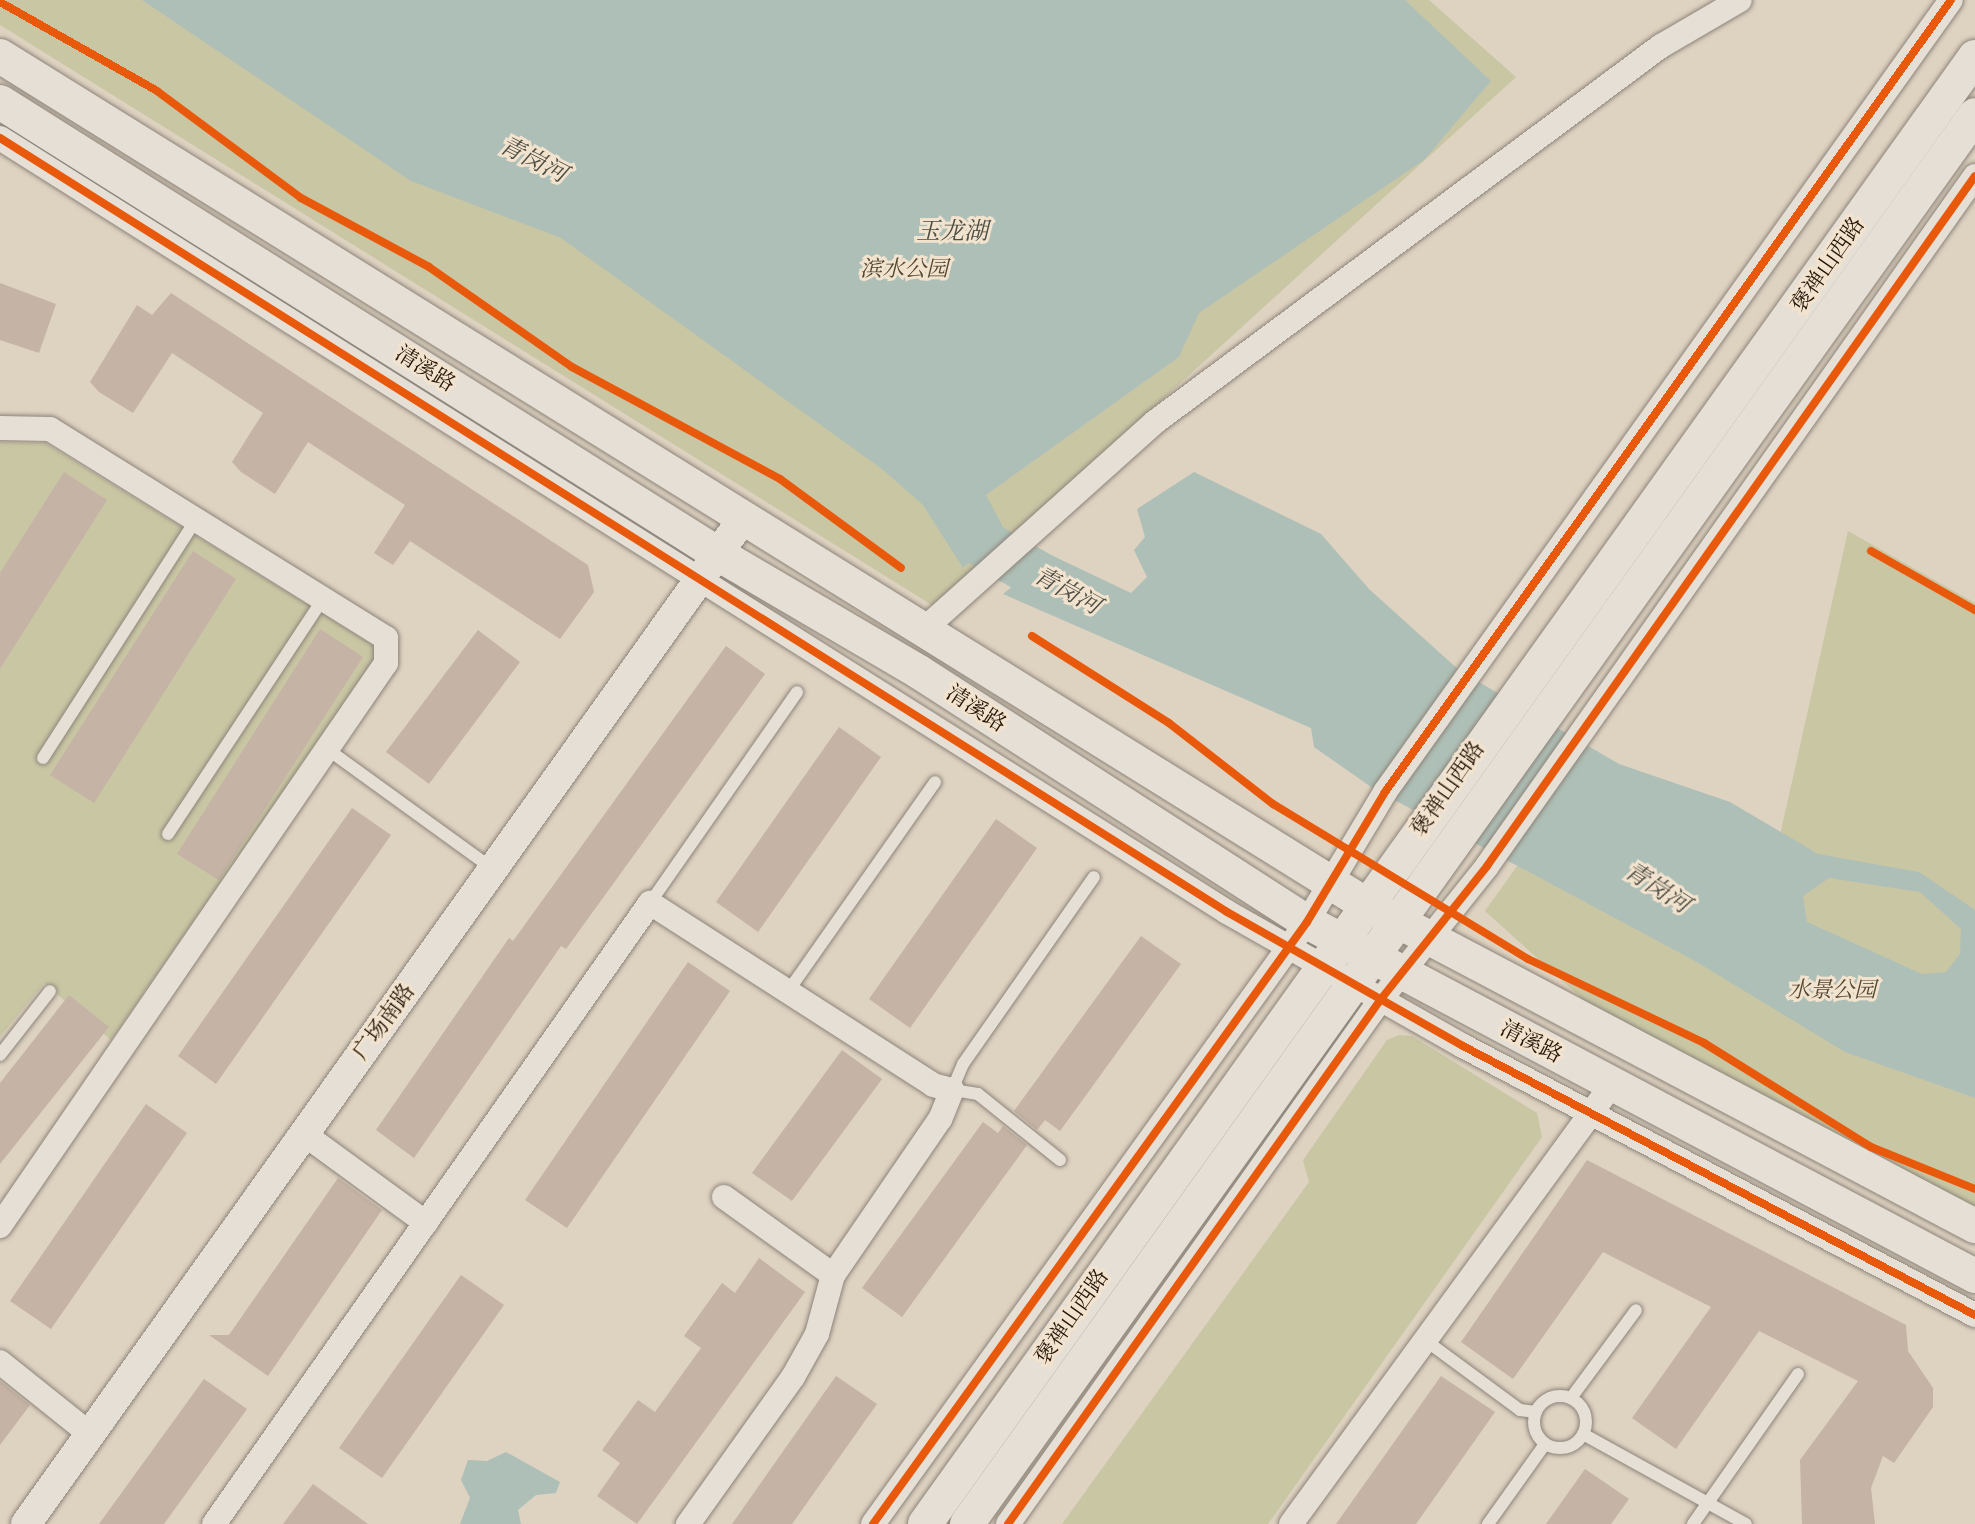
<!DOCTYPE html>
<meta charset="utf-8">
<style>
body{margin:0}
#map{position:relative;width:1975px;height:1524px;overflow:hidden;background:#ded2c1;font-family:"IM FELL French Canon","Noto Serif SC",serif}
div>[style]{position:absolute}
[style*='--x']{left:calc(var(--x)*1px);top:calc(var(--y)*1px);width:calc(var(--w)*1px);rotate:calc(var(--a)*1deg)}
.green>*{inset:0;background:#c9c6a4}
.water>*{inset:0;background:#aebfb7}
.river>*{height:48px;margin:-24px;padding:0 24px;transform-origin:24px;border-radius:24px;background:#aebfb7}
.building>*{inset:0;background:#c5b3a5}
.roads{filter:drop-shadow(0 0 2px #8d8479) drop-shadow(0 0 2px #8d8479)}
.service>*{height:12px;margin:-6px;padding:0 6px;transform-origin:6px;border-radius:6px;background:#e5dfd6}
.service>.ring{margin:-6px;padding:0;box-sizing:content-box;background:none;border:12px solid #e5dfd6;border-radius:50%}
.minor>*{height:24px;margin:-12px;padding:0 12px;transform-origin:12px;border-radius:12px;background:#e5dfd6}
.tertiary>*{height:30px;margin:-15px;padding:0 15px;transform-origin:15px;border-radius:15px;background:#e5dfd6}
.secondary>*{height:34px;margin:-17px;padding:0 17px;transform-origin:17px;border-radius:17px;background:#e5dfd6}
.cycleway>*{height:8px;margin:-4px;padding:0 4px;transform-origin:4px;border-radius:4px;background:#e8590c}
span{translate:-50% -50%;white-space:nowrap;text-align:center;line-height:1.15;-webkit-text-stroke:6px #f2e3ce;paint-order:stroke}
.street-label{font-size:22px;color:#251407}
.park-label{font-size:22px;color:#51462f;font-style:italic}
.water-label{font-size:24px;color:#4e4d43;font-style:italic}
</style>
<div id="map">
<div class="green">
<i style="clip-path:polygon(0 0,1429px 0,1516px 77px,935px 607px,0 25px)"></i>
<i style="clip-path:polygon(0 442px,45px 443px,381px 650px,111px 1040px,44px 983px,0 1037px)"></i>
<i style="clip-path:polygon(1848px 531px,1975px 603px,1975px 1226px,1637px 1048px,1485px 911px,1588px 767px,1774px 862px)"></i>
<i style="clip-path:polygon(1399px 1035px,1412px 1036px,1537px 1113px,1542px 1137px,1268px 1524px,1062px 1524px,1309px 1182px,1303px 1160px,1387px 1040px)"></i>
</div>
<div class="water">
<i style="clip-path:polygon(142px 0,1405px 0,1491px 81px,1424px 160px,1199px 313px,1179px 357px,986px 495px,1004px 529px,963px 568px,923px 505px,882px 469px,561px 238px,411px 181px)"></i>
<i style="clip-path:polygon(evenodd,1194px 472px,1321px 534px,1369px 589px,1460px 671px,1619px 764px,1730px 802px,1818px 854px,1919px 872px,1975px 910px,1975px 1098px,1845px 1052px,1695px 961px,1374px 789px,1314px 747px,1311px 728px,1003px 594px,1051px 555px,1131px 593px,1147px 577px,1134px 550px,1145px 537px,1137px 509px,1194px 472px,1829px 878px,1920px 892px,1961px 929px,1960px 954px,1946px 972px,1922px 974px,1807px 922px,1803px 896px,1829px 878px)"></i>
<i style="clip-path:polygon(506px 1452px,560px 1482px,556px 1493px,536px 1495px,518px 1510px,521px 1524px,460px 1524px,470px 1498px,461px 1480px,468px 1460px,487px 1461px)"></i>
</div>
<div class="river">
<i style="--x:947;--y:494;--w:51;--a:59.4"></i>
<i style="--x:973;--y:538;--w:131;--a:29.7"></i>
</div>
<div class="building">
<i style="clip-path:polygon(0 283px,56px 304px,39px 353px,0 340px)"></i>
<i style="clip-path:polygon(171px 293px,588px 565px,594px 592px,560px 639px,410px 541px,393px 565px,374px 553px,405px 505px,308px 442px,275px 494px,241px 472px,232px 462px,263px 413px,172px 353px,133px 413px,99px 392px,90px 382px,137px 305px,152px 315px)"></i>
<i style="clip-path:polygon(64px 472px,107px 500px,0 669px,0 573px)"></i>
<i style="clip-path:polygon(193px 551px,236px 579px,94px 803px,50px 775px)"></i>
<i style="clip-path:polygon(320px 629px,363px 657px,219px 880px,177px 854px)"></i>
<i style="clip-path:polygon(478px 630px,520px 662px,429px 784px,386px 752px)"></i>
<i style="clip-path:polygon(726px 646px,765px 674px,566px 949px,561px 946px,414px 1158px,376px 1130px,509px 938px,513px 941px)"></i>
<i style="clip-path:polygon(839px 727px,881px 757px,758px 932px,716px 902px)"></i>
<i style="clip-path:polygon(352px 808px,391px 835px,216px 1084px,178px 1056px)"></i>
<i style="clip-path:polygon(996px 819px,1037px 848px,910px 1028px,869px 999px)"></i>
<i style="clip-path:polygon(1141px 936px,1181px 964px,1060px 1131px,1045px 1120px,1037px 1130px,1014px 1111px)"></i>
<i style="clip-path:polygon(688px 962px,730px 991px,567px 1228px,525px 1200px)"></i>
<i style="clip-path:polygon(69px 995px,109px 1027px,0 1164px,0 1083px)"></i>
<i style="clip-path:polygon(842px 1050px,882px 1079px,792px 1201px,752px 1173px)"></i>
<i style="clip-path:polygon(146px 1104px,187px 1133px,51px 1329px,10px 1301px)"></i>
<i style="clip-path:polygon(983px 1122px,998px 1133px,1003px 1126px,1027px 1145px,902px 1317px,862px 1288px)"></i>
<i style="clip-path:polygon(1587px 1160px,1906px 1325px,1908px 1351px,1933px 1388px,1933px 1407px,1894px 1463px,1883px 1456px,1871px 1488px,1875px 1524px,1802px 1524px,1800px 1460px,1858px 1381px,1759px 1331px,1676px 1449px,1632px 1418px,1711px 1307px,1603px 1252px,1513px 1379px,1461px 1342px)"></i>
<i style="clip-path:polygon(338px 1178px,382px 1210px,268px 1376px,209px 1335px,229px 1335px)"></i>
<i style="clip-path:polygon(759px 1258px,805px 1292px,637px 1524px,597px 1496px,620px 1463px,602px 1450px,638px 1400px,655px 1412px,701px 1348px,684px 1336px,722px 1283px,735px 1293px)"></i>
<i style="clip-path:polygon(461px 1275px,504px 1305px,382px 1478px,339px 1448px)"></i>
<i style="clip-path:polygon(836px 1376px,877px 1404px,792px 1524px,732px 1524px)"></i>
<i style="clip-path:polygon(1441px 1376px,1495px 1412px,1416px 1524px,1336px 1524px)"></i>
<i style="clip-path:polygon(204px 1379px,247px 1409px,164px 1524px,99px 1524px)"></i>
<i style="clip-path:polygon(0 1381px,30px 1405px,0 1445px)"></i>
<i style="clip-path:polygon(1585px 1469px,1629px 1499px,1611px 1524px,1546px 1524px)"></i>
<i style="clip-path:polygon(313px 1484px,368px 1524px,283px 1524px)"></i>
</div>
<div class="roads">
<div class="service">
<i style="--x:327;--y:749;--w:205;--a:35.9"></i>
<i style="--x:43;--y:758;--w:283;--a:-57.3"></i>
<i style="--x:168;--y:834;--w:282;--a:-56.6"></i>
<i style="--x:650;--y:903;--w:257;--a:-55.1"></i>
<i style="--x:789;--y:990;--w:254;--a:-54.9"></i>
<i style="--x:0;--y:1055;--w:81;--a:-52"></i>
<i style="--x:1060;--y:1160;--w:105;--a:-141.2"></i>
<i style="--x:978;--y:1094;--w:26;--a:-171"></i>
<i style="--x:952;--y:1090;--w:28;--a:-67"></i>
<i style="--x:963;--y:1064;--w:228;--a:-55"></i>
<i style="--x:1425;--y:1340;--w:118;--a:36.4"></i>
<i style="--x:1520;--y:1410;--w:16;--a:7"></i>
<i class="ring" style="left:1534px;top:1396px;width:40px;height:40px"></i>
<i style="--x:1571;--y:1398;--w:109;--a:-53.5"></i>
<i style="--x:1583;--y:1434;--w:186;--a:28.9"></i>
<i style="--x:1488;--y:1524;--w:98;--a:-54.5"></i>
<i style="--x:1693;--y:1524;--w:183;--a:-55"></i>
</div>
<div class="minor">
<i style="--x:0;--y:138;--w:1451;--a:32.24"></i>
<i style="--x:1227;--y:912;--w:271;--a:29.6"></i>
<i style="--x:1463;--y:1046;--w:578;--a:27.72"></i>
<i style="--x:0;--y:428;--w:50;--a:1.1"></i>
<i style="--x:50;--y:429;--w:396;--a:31.9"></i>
<i style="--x:386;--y:638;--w:25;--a:90"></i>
<i style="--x:386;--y:663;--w:683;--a:124.44"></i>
<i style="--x:922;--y:631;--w:313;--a:-41.9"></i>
<i style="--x:1155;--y:422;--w:630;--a:-36.62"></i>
<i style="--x:1661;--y:46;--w:91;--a:-30.2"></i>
<i style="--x:304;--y:1134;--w:151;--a:36.1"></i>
<i style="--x:724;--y:1197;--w:134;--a:35.6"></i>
<i style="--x:0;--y:1362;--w:115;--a:38.7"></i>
<i style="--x:214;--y:1524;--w:759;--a:-54.93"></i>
<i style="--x:650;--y:903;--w:336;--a:32.7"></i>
<i style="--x:933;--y:1085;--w:20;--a:15"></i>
<i style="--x:952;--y:1090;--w:31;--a:112"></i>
<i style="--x:940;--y:1119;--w:189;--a:124.4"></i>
<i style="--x:833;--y:1275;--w:61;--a:105.2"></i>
<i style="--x:817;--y:1334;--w:49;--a:119.2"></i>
<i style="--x:793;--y:1377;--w:181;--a:125.5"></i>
<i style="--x:873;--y:1524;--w:742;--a:-54.21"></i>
<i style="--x:1307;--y:922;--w:152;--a:-59"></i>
<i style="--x:1385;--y:792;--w:973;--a:-54.45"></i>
<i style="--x:1008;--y:1524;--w:644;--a:-54.61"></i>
<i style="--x:1381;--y:999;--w:170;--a:-51.4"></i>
<i style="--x:1487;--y:866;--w:845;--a:-54.73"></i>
<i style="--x:1291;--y:1524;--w:546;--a:-53.86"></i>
</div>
<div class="tertiary">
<i style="--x:26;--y:1524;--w:1233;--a:-54.51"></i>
</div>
<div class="secondary">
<i style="--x:0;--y:56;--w:1607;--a:31.85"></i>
<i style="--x:1365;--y:904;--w:690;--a:27.83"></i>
<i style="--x:0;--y:102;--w:848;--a:32.19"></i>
<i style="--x:718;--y:554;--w:233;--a:30.4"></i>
<i style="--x:919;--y:672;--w:462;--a:32.8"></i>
<i style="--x:1307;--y:922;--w:756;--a:27.92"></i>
<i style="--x:925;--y:1524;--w:1804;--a:-54.41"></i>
<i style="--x:967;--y:1524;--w:1732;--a:-54.42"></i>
</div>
</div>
<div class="cycleway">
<i style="--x:0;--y:2;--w:180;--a:29.5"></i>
<i style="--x:157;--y:91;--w:179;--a:36.6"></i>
<i style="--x:301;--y:198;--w:145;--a:28.3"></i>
<i style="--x:429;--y:267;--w:174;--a:35"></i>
<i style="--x:572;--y:367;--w:236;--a:28.3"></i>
<i style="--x:780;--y:479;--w:150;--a:36.3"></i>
<i style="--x:0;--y:138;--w:1451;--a:32.24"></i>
<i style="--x:1227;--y:912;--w:271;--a:29.6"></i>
<i style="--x:1463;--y:1046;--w:578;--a:27.72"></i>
<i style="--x:1871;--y:551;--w:120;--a:29.6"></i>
<i style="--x:1032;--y:636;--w:162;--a:32.4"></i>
<i style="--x:1169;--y:723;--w:132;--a:37.9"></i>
<i style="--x:1273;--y:804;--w:298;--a:31.3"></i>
<i style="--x:1528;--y:959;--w:195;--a:25.5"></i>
<i style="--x:1704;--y:1043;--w:197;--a:31.9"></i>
<i style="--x:1871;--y:1147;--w:112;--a:22"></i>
<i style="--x:873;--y:1524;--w:742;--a:-54.21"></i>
<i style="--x:1307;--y:922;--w:152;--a:-59"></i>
<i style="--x:1385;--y:792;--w:973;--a:-54.45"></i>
<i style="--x:1008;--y:1524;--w:644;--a:-54.61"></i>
<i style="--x:1381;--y:999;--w:170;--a:-51.4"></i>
<i style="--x:1487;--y:866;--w:845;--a:-54.73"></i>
</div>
<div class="street-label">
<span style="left:1828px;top:265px;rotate:-55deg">褒禅山西路</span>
<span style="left:425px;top:369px;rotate:32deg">清溪路</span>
<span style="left:976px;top:709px;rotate:33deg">清溪路</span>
<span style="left:1448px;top:789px;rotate:-55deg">褒禅山西路</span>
<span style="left:384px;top:1022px;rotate:-54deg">广场南路</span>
<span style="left:1531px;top:1042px;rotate:27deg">清溪路</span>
<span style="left:1072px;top:1317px;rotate:-55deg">褒禅山西路</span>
</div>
<div class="park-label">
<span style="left:904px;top:270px">滨水公园</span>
<span style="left:1832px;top:991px">水景公园</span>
</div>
<div class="water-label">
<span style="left:533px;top:160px;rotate:27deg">青岗河</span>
<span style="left:952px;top:232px">玉龙湖</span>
<span style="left:1067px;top:591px;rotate:29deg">青岗河</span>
<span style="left:1657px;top:888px;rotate:33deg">青岗河</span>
</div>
</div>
